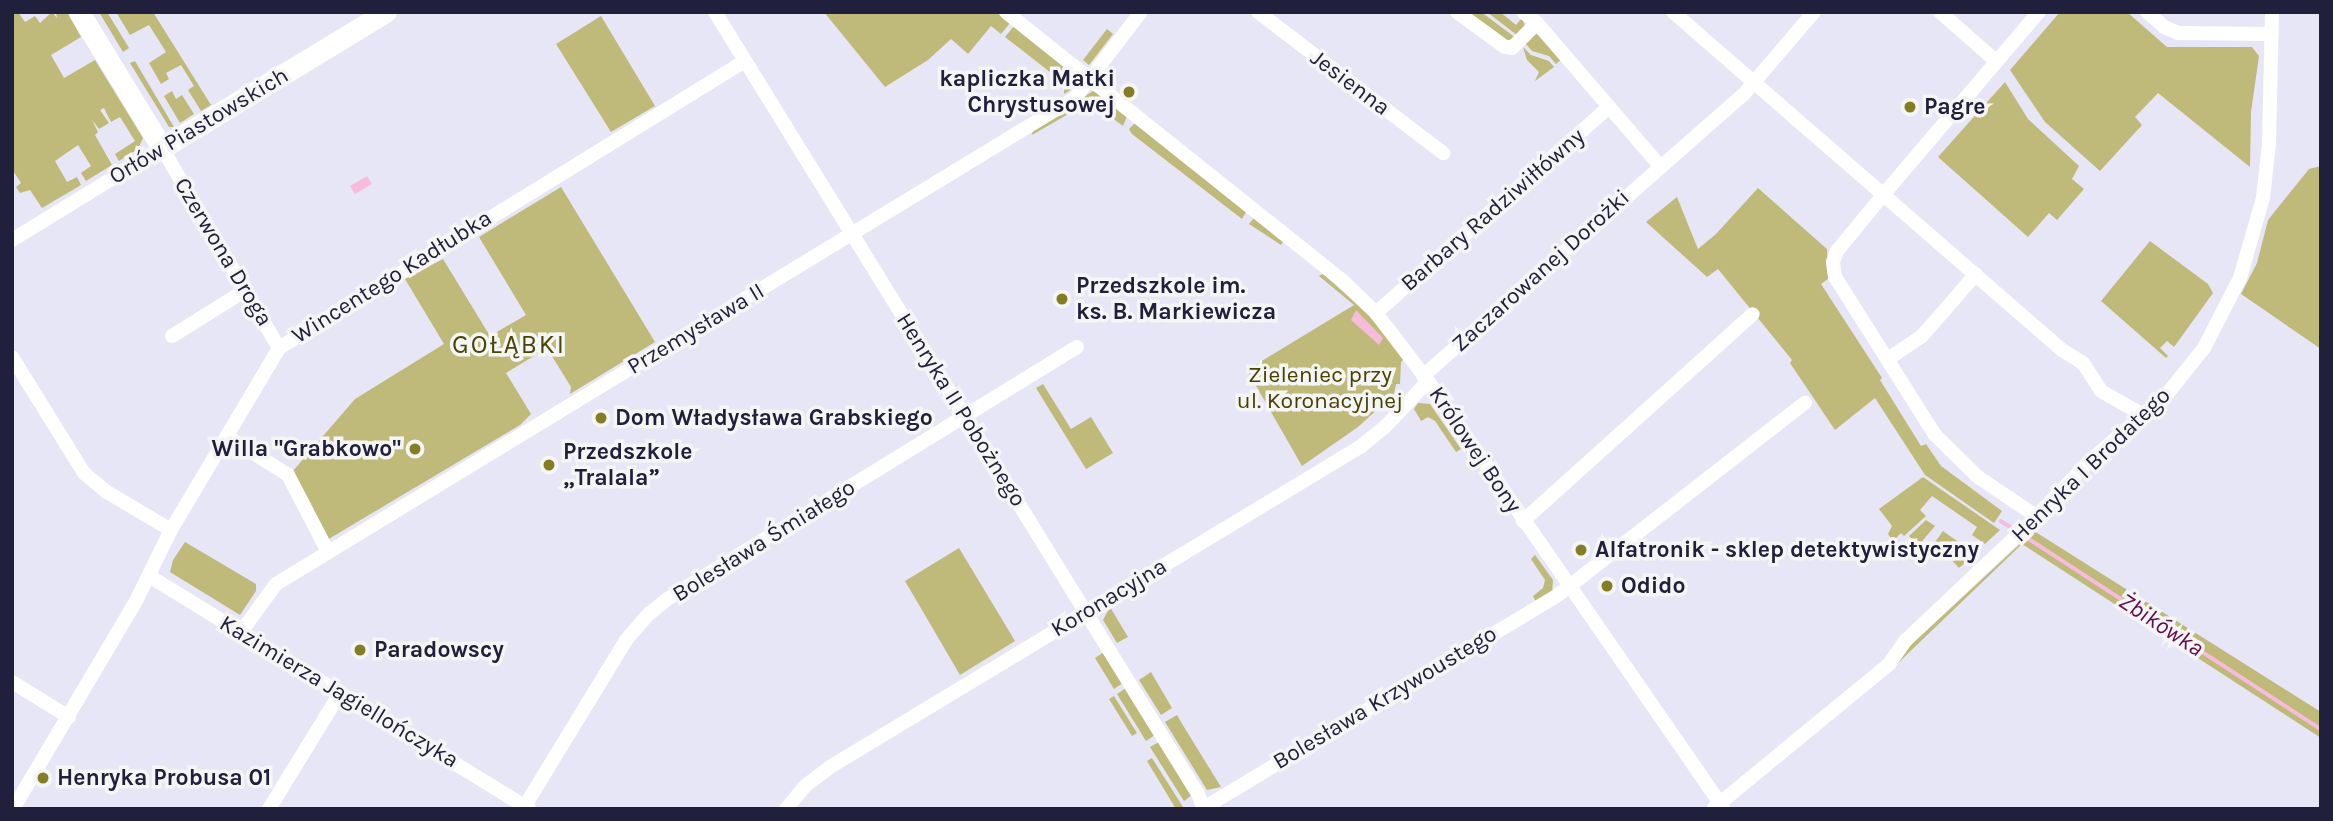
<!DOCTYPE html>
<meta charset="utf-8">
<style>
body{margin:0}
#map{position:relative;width:2333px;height:821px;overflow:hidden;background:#e6e6f6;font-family:Karla,sans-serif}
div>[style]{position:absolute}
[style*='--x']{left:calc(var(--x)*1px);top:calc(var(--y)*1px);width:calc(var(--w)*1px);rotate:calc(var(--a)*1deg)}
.green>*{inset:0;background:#bfba79}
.water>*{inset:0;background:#f7bbdd}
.stream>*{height:3.5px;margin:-1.75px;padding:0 1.75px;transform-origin:1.75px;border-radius:1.75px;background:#f7bbdd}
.street>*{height:14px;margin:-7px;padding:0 7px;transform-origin:7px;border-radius:7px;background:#fff}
.secondary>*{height:21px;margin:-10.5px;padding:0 10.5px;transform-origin:10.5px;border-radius:10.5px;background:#fff}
.dots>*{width:19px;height:19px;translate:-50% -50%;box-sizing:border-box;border:4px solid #f5f5f5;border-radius:50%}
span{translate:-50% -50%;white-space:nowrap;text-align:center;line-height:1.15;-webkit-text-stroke:7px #f5f5f5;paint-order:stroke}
.poi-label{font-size:23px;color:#21203c;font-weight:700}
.right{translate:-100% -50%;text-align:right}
.left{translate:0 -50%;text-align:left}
.street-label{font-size:23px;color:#21203c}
.park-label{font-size:23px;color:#484200}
.water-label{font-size:24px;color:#630d48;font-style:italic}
.quarter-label{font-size:26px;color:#494400;letter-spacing:2px}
.frame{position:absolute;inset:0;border:14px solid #21203c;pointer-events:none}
</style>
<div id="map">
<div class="green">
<i style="clip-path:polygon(12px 12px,18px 12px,25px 22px,35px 16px,40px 23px,52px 12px,57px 18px,56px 12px,67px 12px,81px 37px,51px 55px,64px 78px,95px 60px,143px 138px,138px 149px,119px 161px,115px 154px,135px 141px,120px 117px,111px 122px,104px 108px,100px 110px,109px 123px,99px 129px,92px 120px,98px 132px,95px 135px,112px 165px,86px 181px,81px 173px,91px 166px,78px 145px,55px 161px,67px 182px,77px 177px,81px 185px,42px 208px,30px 190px,20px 193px,16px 187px,21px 183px,12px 169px)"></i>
<i style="clip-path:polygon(99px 12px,107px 12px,129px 48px,123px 52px)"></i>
<i style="clip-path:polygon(116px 12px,153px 12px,211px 105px,201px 111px,188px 90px,194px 86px,181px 65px,166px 73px,169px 79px,161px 84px,149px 63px,166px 52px,149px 25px,130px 35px)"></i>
<i style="clip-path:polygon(824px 12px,996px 12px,1010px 23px,1001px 34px,991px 26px,968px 54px,951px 39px,928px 60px,885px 87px)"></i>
<i style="clip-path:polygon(1468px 12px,1481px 12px,1516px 38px,1505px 41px)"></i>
<i style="clip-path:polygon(1487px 12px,1500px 12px,1516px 25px,1522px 18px,1525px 26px,1518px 36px)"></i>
<i style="clip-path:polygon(2060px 12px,2127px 12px,2167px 47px,2252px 47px,2259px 56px,2251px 112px,2250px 167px,2158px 93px,2135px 117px,2142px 125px,2100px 171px,2045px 122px,2010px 70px)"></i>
<i style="clip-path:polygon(601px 16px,655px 106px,611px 132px,556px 44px)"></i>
<i style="clip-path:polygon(1014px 26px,1070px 70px,1068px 72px,1075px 81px,1072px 89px,1064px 94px,1064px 83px,1005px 37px)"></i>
<i style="clip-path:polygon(1107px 29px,1113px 34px,1089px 65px,1083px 60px)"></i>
<i style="clip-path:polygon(1533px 34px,1537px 34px,1562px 59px,1556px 64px,1549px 56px,1532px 51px,1525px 43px)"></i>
<i style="clip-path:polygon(1523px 47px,1531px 55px,1549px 61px,1554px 67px,1535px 81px,1539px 72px,1527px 60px)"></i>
<i style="clip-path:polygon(135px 61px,174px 127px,169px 127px,130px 63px)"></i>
<i style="clip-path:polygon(2005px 82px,2028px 119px,2079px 166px,2072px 179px,2084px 189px,2057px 220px,2049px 213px,2028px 237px,1938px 157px)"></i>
<i style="clip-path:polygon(172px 91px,176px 99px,182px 95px,194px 114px,180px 123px,164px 96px)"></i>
<i style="clip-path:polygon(1093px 91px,1104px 98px,1100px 107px,1089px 102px,1032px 135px,1033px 130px)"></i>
<i style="clip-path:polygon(1114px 106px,1127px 116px,1123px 126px,1107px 114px)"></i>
<i style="clip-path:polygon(1135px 123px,1246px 212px,1242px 219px,1132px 134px,1129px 129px)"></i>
<i style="clip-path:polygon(2321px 166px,2321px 349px,2241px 294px,2257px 263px,2268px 220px,2309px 169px)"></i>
<i style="clip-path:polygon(561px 187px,655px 342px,570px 394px,571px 387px,547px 348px,506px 373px,531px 414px,520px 425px,327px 540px,292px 472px,355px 399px,444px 344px,405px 279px,443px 259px,490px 336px,526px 315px,479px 237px)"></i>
<i style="clip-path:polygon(1758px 188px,1827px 249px,1828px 279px,1821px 284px,1882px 378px,1880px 380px,1921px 446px,1926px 444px,1941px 466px,2002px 511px,1994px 523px,1925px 475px,1875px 398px,1835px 430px,1790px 363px,1792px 360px,1718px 269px,1707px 277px,1646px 222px,1677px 197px,1698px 249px,1716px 234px)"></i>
<i style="clip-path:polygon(1254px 218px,1283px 242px,1281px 245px,1249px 224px)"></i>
<i style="clip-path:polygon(2150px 241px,2208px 284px,2213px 293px,2174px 347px,2167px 341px,2160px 348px,2168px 356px,2166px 358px,2101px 301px)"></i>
<i style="clip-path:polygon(1323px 274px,1370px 316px,1404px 359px,1401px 362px,1400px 384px,1396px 384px,1394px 394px,1358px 427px,1302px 466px,1247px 370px,1354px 305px,1319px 276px)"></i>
<i style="clip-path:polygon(1043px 384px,1071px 429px,1091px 417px,1113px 453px,1086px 469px,1036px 388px)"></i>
<i style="clip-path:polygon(1418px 403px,1430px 404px,1461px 449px,1456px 452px,1435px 421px,1428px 417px,1421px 421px,1414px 409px)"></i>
<i style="clip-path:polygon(1923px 477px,2000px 530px,1985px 544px,1972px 535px,1977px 527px,1932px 496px,1920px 510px,1926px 516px,1904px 536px,1901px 533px,1894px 540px,1895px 544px,1888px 534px,1892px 526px,1879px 509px)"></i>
<i style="clip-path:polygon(1926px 520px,1935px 526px,1918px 546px,1909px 536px)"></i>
<i style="clip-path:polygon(1943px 531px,1975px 554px,1959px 568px,1935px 542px)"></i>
<i style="clip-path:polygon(2034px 531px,2321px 712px,2321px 738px,2022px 544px,1896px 665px,1911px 645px)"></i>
<i style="clip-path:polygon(185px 542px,256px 584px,256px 591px,240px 615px,170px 572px,173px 560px)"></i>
<i style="clip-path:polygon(959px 548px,1015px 641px,960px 675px,905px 581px)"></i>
<i style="clip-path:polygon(1535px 555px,1553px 580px,1552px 593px,1536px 602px,1533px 596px,1543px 588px,1545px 580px,1531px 559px)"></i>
<i style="clip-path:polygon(1110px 607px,1128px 637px,1117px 643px,1103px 620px)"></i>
<i style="clip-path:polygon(1104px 652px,1123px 683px,1114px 689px,1095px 658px)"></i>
<i style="clip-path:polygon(1151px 672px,1172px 708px,1161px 715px,1139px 680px)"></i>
<i style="clip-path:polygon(1126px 688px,1155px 735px,1146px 741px,1117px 694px)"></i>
<i style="clip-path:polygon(1114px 696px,1137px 733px,1132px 736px,1109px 699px)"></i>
<i style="clip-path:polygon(1177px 715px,1184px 727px,1221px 787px,1207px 790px,1165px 722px)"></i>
<i style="clip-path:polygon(1159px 742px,1192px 795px,1184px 801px,1150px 747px)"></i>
<i style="clip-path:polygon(1152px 758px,1183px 807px,1183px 809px,1176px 809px,1147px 761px)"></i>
</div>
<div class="water">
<i style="clip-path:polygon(367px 176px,372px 184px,355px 194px,350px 186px)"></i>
<i style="clip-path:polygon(1356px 310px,1383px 338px,1379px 345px,1351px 320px)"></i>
</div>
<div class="stream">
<i style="--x:2001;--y:521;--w:19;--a:32"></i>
<i style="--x:2023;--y:535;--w:356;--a:33.1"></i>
</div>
<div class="street">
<i style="--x:715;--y:12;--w:919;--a:58.3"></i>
<i style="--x:1198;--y:794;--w:16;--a:68"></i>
<i style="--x:1006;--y:12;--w:431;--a:38.6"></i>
<i style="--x:1343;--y:281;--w:46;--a:44.1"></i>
<i style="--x:1376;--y:313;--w:86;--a:52.6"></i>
<i style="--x:1428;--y:381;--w:520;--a:55.33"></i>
<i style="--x:1258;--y:12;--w:233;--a:37.3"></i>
<i style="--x:1457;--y:12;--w:59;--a:36.1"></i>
<i style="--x:1505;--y:47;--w:7;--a:8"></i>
<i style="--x:1512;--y:48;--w:35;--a:-45"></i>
<i style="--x:1523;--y:12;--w:18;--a:38"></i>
<i style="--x:1537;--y:23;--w:189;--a:49.3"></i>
<i style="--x:1673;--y:12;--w:515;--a:40.99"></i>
<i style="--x:2062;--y:350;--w:25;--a:32"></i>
<i style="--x:2083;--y:363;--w:33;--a:57"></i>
<i style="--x:2101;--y:391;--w:48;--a:29.7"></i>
<i style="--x:1940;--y:12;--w:74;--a:41.2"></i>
<i style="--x:2147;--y:12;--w:23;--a:41"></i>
<i style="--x:2164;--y:27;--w:15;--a:23"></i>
<i style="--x:2178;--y:33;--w:94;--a:0.6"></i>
<i style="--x:12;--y:240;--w:176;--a:-31.5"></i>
<i style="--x:162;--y:148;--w:232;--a:59.7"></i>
<i style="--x:1376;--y:313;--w:311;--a:-41.5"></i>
<i style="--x:172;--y:336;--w:87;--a:-31.9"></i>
<i style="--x:12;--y:357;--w:137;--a:58.2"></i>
<i style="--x:84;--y:473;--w:30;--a:40"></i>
<i style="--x:107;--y:492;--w:74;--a:30.7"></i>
<i style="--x:1888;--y:359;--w:41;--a:-34.1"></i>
<i style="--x:1922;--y:336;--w:82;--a:-48.9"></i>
<i style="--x:1423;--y:376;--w:426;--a:-41.3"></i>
<i style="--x:1743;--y:95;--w:109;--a:-49.5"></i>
<i style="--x:228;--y:437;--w:71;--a:32.3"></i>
<i style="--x:288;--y:475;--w:87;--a:62.5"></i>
<i style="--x:2036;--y:516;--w:70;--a:-146.1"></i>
<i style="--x:1978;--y:477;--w:60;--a:-135.7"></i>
<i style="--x:1935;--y:435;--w:187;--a:-122.3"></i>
<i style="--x:1835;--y:277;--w:15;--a:-98"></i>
<i style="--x:1833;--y:262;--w:12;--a:-70"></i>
<i style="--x:1837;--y:251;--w:72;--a:-50.6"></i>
<i style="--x:1883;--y:195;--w:240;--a:-49.6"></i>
<i style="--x:1523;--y:521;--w:309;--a:-42"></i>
<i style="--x:149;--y:576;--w:446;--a:31.5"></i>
<i style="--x:241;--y:632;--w:59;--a:-53.9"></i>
<i style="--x:276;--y:584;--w:935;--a:-31.31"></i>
<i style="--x:1075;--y:98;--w:108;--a:-52.5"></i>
<i style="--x:12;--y:682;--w:67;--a:31.6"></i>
<i style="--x:1714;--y:808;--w:227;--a:-39.4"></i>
<i style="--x:1889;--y:664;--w:29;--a:-55"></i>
<i style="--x:1906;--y:640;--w:165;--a:-43.3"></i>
<i style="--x:2026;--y:527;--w:93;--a:-45.9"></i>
<i style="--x:2091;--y:460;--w:102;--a:-41"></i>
<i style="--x:2168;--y:393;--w:58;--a:-51.3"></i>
<i style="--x:2204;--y:348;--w:79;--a:-62.8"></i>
<i style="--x:2240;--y:278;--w:83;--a:-74"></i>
<i style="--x:2263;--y:198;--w:54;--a:-83.7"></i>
<i style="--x:2269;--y:144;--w:132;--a:-88.7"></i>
<i style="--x:13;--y:809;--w:244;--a:-59.4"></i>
<i style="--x:137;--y:599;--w:77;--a:-63.8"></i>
<i style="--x:171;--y:530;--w:212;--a:-59.3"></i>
<i style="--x:279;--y:348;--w:547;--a:-31.63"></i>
<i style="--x:269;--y:809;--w:136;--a:-58.5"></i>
<i style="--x:523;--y:809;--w:198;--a:-58.6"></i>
<i style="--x:626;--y:640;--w:35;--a:-49"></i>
<i style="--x:649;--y:614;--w:26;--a:-39"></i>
<i style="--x:669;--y:598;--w:479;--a:-31.6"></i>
<i style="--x:786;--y:809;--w:30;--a:-50"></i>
<i style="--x:805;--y:786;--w:31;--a:-37"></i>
<i style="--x:830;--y:767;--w:619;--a:-31.12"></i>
<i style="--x:1360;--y:447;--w:32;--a:-39"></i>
<i style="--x:1385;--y:427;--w:63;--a:-46.9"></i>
<i style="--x:1202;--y:809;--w:415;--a:-31"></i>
<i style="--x:1558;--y:595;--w:313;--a:-37.9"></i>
</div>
<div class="secondary">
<i style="--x:79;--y:12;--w:159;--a:58.6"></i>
<i style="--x:162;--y:148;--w:262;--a:-31.3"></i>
</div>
<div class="dots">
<i style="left:1129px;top:92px;background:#857d23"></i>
<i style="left:1910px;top:107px;background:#857d23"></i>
<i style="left:1062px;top:299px;background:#857d23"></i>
<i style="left:601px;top:418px;background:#857d23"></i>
<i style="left:415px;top:449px;background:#857d23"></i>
<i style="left:549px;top:465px;background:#857d23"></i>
<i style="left:1581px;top:550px;background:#857d23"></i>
<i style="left:1607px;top:586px;background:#857d23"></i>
<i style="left:360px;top:650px;background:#857d23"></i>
<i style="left:43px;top:778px;background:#857d23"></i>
</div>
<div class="poi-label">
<span class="right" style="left:1115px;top:92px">kapliczka Matki<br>Chrystusowej</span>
<span class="left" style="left:1924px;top:107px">Pagre</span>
<span class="left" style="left:1076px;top:299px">Przedszkole im.<br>ks. B. Markiewicza</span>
<span class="left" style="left:615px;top:418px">Dom Władysława Grabskiego</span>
<span class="right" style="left:401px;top:449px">Willa "Grabkowo"</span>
<span class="left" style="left:563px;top:465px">Przedszkole<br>„Tralala”</span>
<span class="left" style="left:1595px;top:550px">Alfatronik - sklep detektywistyczny</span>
<span class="left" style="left:1621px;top:586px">Odido</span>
<span class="left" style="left:374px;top:650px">Paradowscy</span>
<span class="left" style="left:57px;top:778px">Henryka Probusa 01</span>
</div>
<div class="street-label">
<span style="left:1350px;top:83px;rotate:37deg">Jesienna</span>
<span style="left:199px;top:126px;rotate:-31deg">Orłów Piastowskich</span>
<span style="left:1493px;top:210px;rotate:-41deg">Barbary Radziwiłłówny</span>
<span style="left:223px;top:252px;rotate:59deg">Czerwona Droga</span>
<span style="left:1541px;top:271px;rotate:-42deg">Zaczarowanej Dorożki</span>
<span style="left:392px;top:277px;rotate:-32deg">Wincentego Kadłubka</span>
<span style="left:696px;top:329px;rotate:-31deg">Przemysława II</span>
<span style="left:961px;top:410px;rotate:58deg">Henryka II Pobożnego</span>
<span style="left:1475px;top:450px;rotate:56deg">Królowej Bony</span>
<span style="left:2091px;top:465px;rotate:-44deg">Henryka I Brodatego</span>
<span style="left:764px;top:541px;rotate:-32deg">Bolesława Śmiałego</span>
<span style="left:1109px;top:598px;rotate:-31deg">Koronacyjna</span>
<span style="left:339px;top:692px;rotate:31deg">Kazimierza Jagiellończyka</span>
<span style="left:1385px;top:698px;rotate:-31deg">Bolesława Krzywoustego</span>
</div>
<div class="park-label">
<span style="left:1320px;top:388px">Zieleniec przy<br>ul. Koronacyjnej</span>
</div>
<div class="water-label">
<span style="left:2161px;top:625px;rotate:33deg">Żbikówka</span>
</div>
<div class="quarter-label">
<span style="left:509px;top:345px">GOŁĄBKI</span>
</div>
<div class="frame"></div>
</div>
